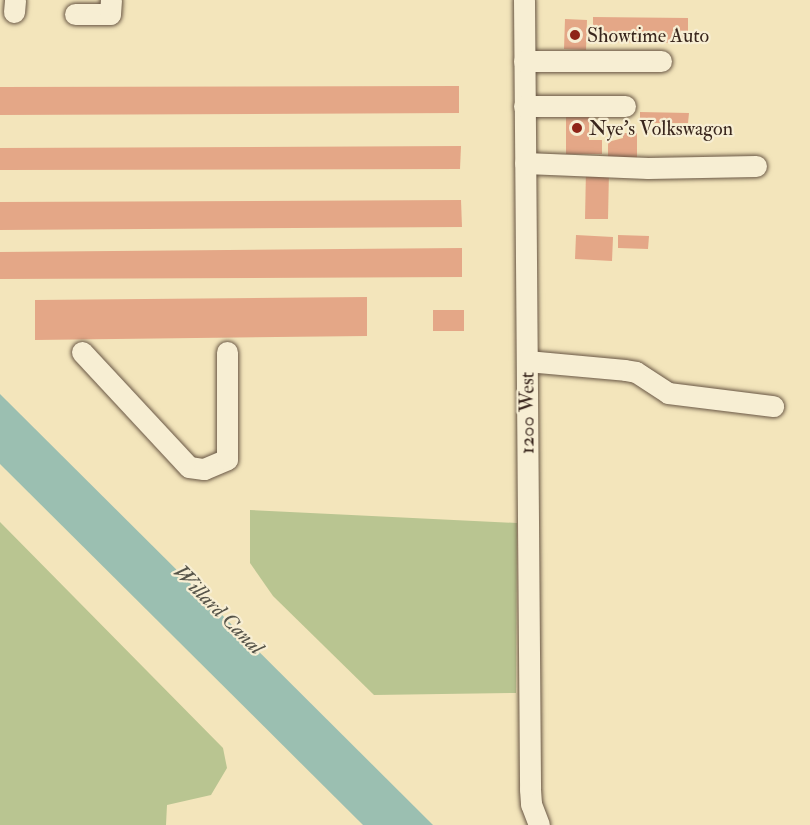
<!DOCTYPE html>
<style>
body{margin:0}
#map{position:relative;width:810px;height:825px;overflow:hidden;background:#f3e5bb;font-family:"IM FELL Double Pica",serif}
div>[style]{position:absolute}
[style*='--x']{left:calc(var(--x)*1px);top:calc(var(--y)*1px);width:calc(var(--w)*1px);rotate:calc(var(--a)*1deg)}
.green>*{inset:0;background:#b9c591}
.water>*{inset:0;background:#9bbfb1}
.building>*{inset:0;background:#e4a787}
.roads{filter:drop-shadow(0 0 2px #685644) drop-shadow(0 0 2px #685644)}
.minor>*{height:21px;margin:-10.5px;padding:0 10.5px;transform-origin:10.5px;border-radius:10.5px;background:#f7eed3}
.dots>*{width:16px;height:16px;translate:-50% -50%;box-sizing:border-box;border:3px solid #f7eed3;border-radius:50%}
span{translate:-50% -50%;white-space:nowrap;text-align:center;line-height:1.15;-webkit-text-stroke:4.5px #f7eed3;paint-order:stroke}
.poi-label{font-size:20px;color:#39261d}
.left{translate:0 -50%;text-align:left}
.street-label{font-size:20px;color:#39261d}
.water-label{font-size:21px;color:#565449;font-style:italic}
</style>
<div id="map">
<div class="green">
<i style="clip-path:polygon(250px 510px,517px 523px,516px 693px,374px 695px,273px 596px,250px 563px)"></i>
<i style="clip-path:polygon(0 522px,223px 748px,227px 768px,211px 795px,167px 805px,166px 825px,0 825px)"></i>
</div>
<div class="water">
<i style="clip-path:polygon(0 394px,433px 825px,363px 825px,0 464px)"></i>
</div>
<div class="building">
<i style="clip-path:polygon(593px 17px,688px 18px,688px 43px,593px 42px)"></i>
<i style="clip-path:polygon(565px 19px,587px 20px,586px 50px,564px 49px)"></i>
<i style="clip-path:polygon(459px 86px,459px 113px,0 115px,0 87px)"></i>
<i style="clip-path:polygon(640px 112px,689px 113px,688px 123px,640px 123px)"></i>
<i style="clip-path:polygon(566px 116px,589px 116px,589px 140px,602px 140px,602px 154px,566px 154px)"></i>
<i style="clip-path:polygon(623px 133px,637px 133px,637px 159px,608px 158px,608px 142px,623px 138px)"></i>
<i style="clip-path:polygon(461px 146px,460px 169px,0 170px,0 148px)"></i>
<i style="clip-path:polygon(586px 170px,609px 171px,608px 219px,585px 219px)"></i>
<i style="clip-path:polygon(461px 200px,462px 227px,0 230px,0 202px)"></i>
<i style="clip-path:polygon(576px 235px,613px 237px,612px 261px,575px 259px)"></i>
<i style="clip-path:polygon(618px 235px,649px 236px,648px 249px,618px 248px)"></i>
<i style="clip-path:polygon(462px 248px,462px 277px,0 279px,0 252px)"></i>
<i style="clip-path:polygon(367px 297px,367px 336px,35px 340px,35px 300px)"></i>
<i style="clip-path:polygon(433px 310px,464px 310px,464px 331px,433px 331px)"></i>
</div>
<div class="roads">
<div class="minor">
<i style="--x:524;--y:0;--w:789;--a:89.56"></i>
<i style="--x:530;--y:789;--w:15;--a:86"></i>
<i style="--x:531;--y:804;--w:22;--a:69"></i>
<i style="--x:14;--y:12;--w:12;--a:-85"></i>
<i style="--x:75;--y:14;--w:35;--a:0"></i>
<i style="--x:110;--y:14;--w:14;--a:-86"></i>
<i style="--x:524;--y:61;--w:137;--a:0"></i>
<i style="--x:524;--y:106;--w:101;--a:0"></i>
<i style="--x:525;--y:163;--w:123;--a:2.3"></i>
<i style="--x:648;--y:168;--w:108;--a:-1.1"></i>
<i style="--x:82;--y:352;--w:157;--a:47.1"></i>
<i style="--x:189;--y:467;--w:15;--a:8"></i>
<i style="--x:204;--y:469;--w:25;--a:-23"></i>
<i style="--x:227;--y:459;--w:107;--a:-90"></i>
<i style="--x:527;--y:361;--w:98;--a:5.2"></i>
<i style="--x:625;--y:370;--w:11;--a:10"></i>
<i style="--x:636;--y:372;--w:38;--a:33"></i>
<i style="--x:668;--y:393;--w:106;--a:7.1"></i>
</div>
</div>
<div class="dots">
<i style="left:575px;top:35px;background:#8f2418"></i>
<i style="left:577px;top:128px;background:#8f2418"></i>
</div>
<div class="poi-label">
<span class="left" style="left:587px;top:35px">Showtime Auto</span>
<span class="left" style="left:589px;top:128px">Nye's Volkswagon</span>
</div>
<div class="street-label">
<span style="left:527px;top:413px;rotate:-90deg">1200 West</span>
</div>
<div class="water-label">
<span style="left:218px;top:610px;rotate:45deg">Willard Canal</span>
</div>
</div>
